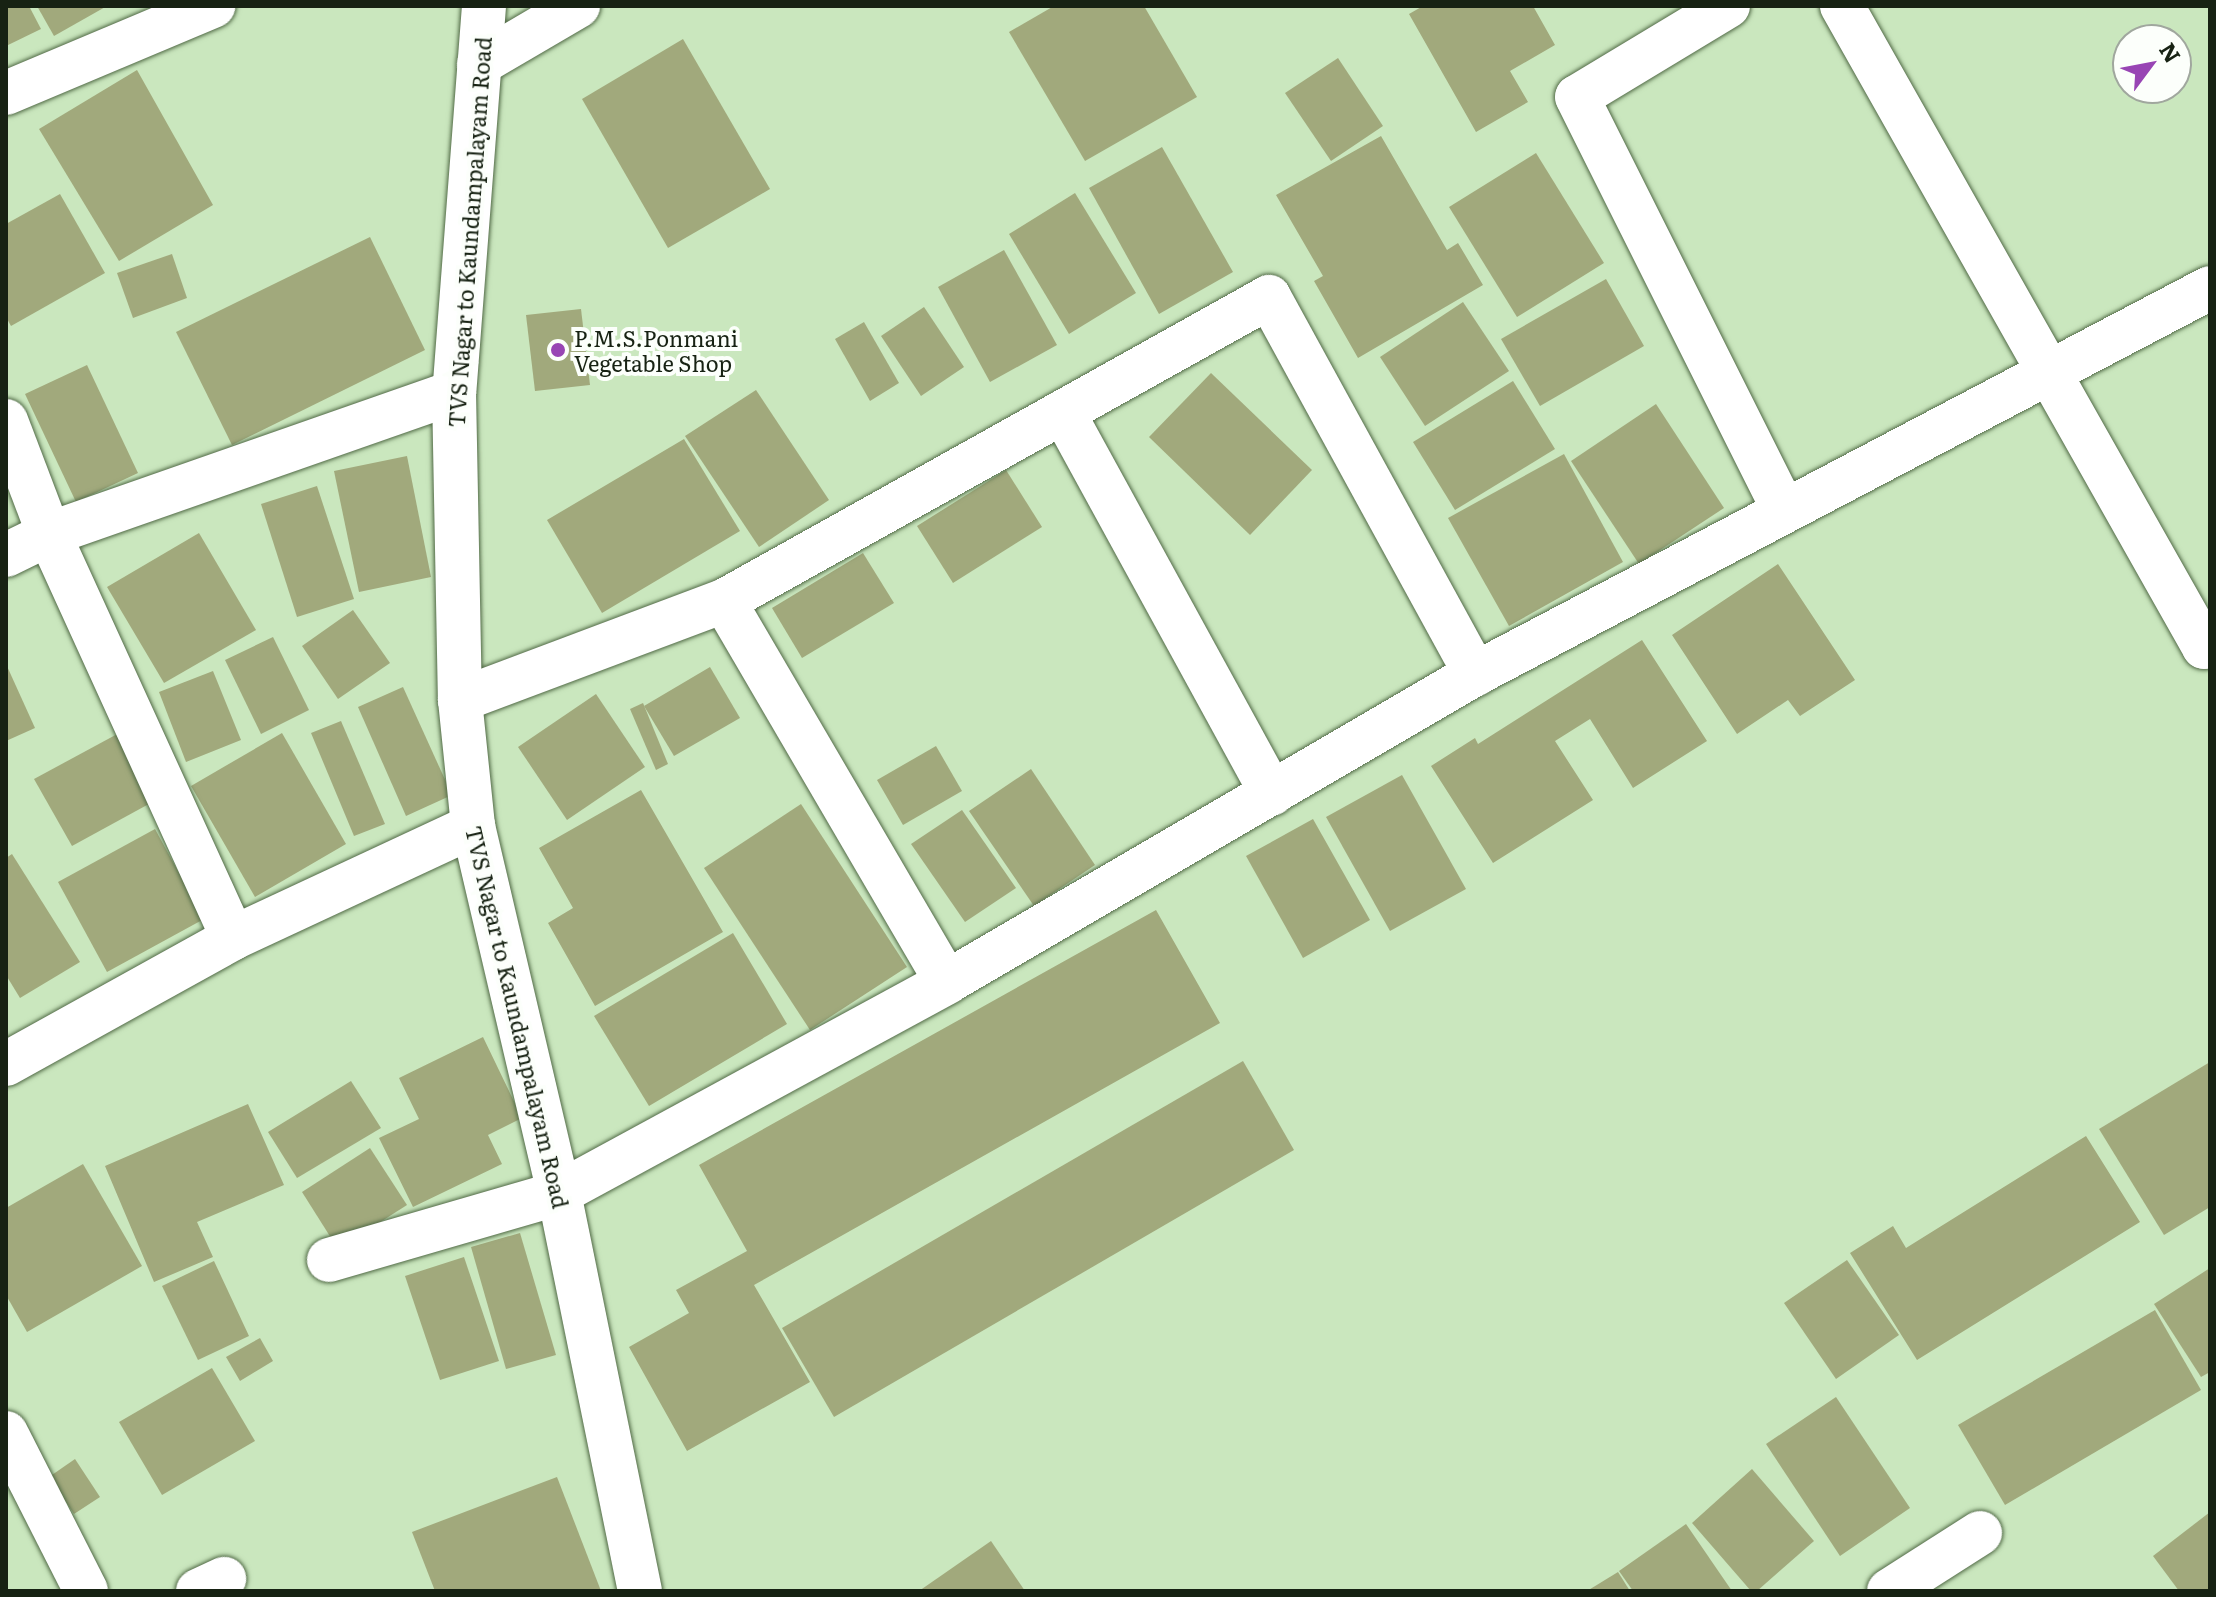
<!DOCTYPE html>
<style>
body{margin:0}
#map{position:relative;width:2216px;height:1597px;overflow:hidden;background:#cae7be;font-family:Literata,serif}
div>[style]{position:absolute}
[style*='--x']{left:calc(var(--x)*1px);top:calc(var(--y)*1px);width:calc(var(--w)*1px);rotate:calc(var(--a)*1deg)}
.building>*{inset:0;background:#a1a97c}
.roads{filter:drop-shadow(0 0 2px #516a46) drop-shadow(0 0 2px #516a46)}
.minor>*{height:44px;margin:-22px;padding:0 22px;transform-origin:22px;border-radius:22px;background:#fff}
.tertiary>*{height:44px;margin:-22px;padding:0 22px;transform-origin:22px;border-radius:22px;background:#fff}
.dots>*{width:22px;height:22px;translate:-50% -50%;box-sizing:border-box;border:4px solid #fcfffb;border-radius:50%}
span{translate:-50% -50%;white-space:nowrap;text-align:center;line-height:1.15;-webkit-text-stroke:8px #fcfffb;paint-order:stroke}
.street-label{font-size:22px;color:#172213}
.poi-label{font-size:22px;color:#172213}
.left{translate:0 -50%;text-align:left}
.frame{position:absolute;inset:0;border:8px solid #172213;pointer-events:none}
.north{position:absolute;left:2112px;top:24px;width:80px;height:80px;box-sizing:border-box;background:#fcfffb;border:2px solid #a0a79e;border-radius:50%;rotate:58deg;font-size:22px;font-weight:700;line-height:32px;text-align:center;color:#172213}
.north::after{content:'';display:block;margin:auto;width:28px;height:36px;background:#9845b4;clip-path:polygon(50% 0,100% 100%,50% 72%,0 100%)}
</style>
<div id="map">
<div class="building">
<i style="clip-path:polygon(6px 6px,29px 6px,41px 29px,6px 46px)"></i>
<i style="clip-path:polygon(37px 6px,107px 6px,54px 36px)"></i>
<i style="clip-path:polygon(1054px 6px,1144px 6px,1197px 97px,1085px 161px,1009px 32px)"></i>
<i style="clip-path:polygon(1423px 6px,1533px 6px,1555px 45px,1510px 71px,1528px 102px,1476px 132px,1409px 14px)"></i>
<i style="clip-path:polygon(683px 39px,770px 189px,668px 248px,582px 99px)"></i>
<i style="clip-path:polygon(1338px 58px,1383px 126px,1331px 161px,1285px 93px)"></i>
<i style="clip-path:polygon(137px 70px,213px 205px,119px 261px,39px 129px)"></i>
<i style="clip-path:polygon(1381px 136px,1447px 250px,1458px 243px,1483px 285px,1358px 358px,1314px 281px,1323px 276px,1276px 195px)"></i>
<i style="clip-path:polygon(1162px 147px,1233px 272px,1159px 314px,1089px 188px)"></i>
<i style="clip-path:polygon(1536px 153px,1604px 263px,1517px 317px,1449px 207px)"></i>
<i style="clip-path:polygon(1075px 193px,1136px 293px,1069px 334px,1009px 234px)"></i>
<i style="clip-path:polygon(60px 194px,105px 273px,11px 326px,6px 317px,6px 224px)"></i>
<i style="clip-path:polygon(370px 237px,425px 350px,232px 445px,176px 332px)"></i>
<i style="clip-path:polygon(1004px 250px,1057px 345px,990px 382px,938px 287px)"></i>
<i style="clip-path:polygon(172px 254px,187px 298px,133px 318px,117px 273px)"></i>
<i style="clip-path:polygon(1606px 279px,1644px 346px,1540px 406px,1501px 339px)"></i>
<i style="clip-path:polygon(1463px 302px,1509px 371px,1425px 426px,1380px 357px)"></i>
<i style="clip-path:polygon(924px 307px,964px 367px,921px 396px,881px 336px)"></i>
<i style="clip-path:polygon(581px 309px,590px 385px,535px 391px,526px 315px)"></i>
<i style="clip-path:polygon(864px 322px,899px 383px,870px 401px,835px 339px)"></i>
<i style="clip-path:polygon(87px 365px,138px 473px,76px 502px,25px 394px)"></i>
<i style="clip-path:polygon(1211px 373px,1312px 470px,1250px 535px,1149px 437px)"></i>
<i style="clip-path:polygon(1513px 381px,1555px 449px,1455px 510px,1413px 442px)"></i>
<i style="clip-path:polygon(756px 390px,829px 500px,759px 547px,685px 436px)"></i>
<i style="clip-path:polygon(1656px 404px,1724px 508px,1639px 564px,1571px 461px)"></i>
<i style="clip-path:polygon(684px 439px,740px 531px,602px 613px,547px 520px)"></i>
<i style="clip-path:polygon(1564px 454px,1623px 562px,1509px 626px,1448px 518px)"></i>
<i style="clip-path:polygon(407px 456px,431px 577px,359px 592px,334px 471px)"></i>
<i style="clip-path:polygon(1006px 470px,1042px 527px,953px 583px,917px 526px)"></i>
<i style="clip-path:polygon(317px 486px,354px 599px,297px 617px,261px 504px)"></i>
<i style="clip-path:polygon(199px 533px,256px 630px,164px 683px,107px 587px)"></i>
<i style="clip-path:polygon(863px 553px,894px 603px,802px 658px,772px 608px)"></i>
<i style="clip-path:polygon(1778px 564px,1855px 680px,1800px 716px,1788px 700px,1737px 734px,1672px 635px)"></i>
<i style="clip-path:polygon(353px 610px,390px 663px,338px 699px,302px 646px)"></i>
<i style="clip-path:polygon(273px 637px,309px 710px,261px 734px,225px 660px)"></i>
<i style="clip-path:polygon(1642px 640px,1707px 741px,1633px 788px,1590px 719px,1555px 741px,1593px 800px,1493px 863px,1431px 766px,1475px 738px,1478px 744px)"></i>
<i style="clip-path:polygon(6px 664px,35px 728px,6px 741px)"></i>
<i style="clip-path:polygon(710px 667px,740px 718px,674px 756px,644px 706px)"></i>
<i style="clip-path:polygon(213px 671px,241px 740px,186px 762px,159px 692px)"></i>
<i style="clip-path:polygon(403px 687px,452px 795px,406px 816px,358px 707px)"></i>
<i style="clip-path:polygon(596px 694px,645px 767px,567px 820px,518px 747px)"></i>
<i style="clip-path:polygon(643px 703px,668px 764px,656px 770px,630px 709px)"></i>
<i style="clip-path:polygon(341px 721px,385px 824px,354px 836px,311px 733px)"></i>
<i style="clip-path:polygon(121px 732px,158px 799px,72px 846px,34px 779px)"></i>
<i style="clip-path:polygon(282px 733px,346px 844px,255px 897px,191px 786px)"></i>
<i style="clip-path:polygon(936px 746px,962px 791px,903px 825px,877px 780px)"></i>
<i style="clip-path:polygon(1031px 769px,1095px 865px,1034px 906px,969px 811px)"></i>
<i style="clip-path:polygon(1402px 775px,1466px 889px,1390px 931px,1326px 817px)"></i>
<i style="clip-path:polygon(641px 790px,723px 932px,595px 1006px,548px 923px,573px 908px,539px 848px)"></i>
<i style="clip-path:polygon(801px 804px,907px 967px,810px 1030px,704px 868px)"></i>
<i style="clip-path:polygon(962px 810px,1016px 888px,965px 922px,911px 844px)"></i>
<i style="clip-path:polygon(1313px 819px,1370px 920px,1303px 958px,1246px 856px)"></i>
<i style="clip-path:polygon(155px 829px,204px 919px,107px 972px,58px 882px)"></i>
<i style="clip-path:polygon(12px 854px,80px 962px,20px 998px,6px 975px,6px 858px)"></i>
<i style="clip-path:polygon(1156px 910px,1220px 1023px,754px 1285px,810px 1382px,687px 1451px,629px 1347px,689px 1313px,676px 1290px,747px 1251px,699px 1165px)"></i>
<i style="clip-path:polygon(733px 933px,787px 1024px,649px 1106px,594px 1016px)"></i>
<i style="clip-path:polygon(483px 1037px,522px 1118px,488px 1135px,502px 1164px,413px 1207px,379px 1138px,419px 1119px,399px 1078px)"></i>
<i style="clip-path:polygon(1243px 1061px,1294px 1150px,834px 1417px,782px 1328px)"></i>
<i style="clip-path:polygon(2210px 1062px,2210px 1207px,2164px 1235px,2099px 1129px)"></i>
<i style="clip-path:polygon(351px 1081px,381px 1128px,297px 1178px,268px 1132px)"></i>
<i style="clip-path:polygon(248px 1104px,284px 1185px,197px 1222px,213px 1257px,154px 1282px,105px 1166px)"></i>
<i style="clip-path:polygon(2086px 1136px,2140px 1222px,1917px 1360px,1850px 1253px,1893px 1226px,1906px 1248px)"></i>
<i style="clip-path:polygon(370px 1148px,407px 1205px,338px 1249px,302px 1192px)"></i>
<i style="clip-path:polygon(83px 1164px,142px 1266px,27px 1332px,6px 1295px,6px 1208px)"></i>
<i style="clip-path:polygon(520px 1233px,556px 1355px,506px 1369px,471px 1247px)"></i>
<i style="clip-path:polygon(464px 1257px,499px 1361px,440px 1380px,405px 1276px)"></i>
<i style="clip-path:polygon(1847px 1260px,1899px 1335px,1836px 1379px,1784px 1303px)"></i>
<i style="clip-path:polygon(214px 1261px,249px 1336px,198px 1360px,162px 1286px)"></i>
<i style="clip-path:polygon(2210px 1268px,2210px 1372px,2201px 1377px,2154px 1304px)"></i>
<i style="clip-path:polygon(2155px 1310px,2201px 1390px,2005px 1505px,1958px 1425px)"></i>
<i style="clip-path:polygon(260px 1338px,273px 1361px,240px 1381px,226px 1357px)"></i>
<i style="clip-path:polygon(212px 1368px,255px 1441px,162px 1495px,119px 1422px)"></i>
<i style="clip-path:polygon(1836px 1397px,1910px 1508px,1840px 1556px,1766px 1444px)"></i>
<i style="clip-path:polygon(75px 1459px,100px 1497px,74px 1514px,49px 1477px)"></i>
<i style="clip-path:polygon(1752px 1469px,1814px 1541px,1757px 1591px,1751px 1591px,1692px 1523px)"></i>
<i style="clip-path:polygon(557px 1477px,601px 1591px,435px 1591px,412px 1532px)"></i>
<i style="clip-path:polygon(2210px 1512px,2210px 1591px,2179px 1591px,2153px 1556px)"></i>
<i style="clip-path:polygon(1686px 1524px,1732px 1591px,1633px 1591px,1619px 1571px)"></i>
<i style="clip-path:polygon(991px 1541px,1025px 1591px,919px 1591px)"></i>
<i style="clip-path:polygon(1618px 1572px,1630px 1591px,1587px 1591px)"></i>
</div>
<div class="roads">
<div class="minor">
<i style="--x:1728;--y:6;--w:176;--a:148.9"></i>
<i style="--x:1577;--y:97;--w:463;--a:63.4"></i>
<i style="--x:1842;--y:6;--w:736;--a:60.54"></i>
<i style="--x:2204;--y:647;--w:7;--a:-34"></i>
<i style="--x:479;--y:64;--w:115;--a:-30.4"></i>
<i style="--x:6;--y:93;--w:225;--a:-22.8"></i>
<i style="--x:1063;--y:412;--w:435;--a:61.3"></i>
<i style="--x:6;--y:421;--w:121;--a:69.2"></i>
<i style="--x:49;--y:534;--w:444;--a:65.5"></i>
<i style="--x:6;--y:555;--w:48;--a:-26"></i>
<i style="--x:49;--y:534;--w:429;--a:-19.3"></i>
<i style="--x:724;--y:601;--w:441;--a:59.7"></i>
<i style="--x:460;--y:700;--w:282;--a:-20.6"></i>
<i style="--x:724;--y:601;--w:624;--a:-29.15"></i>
<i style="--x:1269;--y:297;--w:430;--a:61.3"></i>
<i style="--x:6;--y:1064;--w:260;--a:-29"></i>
<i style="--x:233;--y:938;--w:265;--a:-25"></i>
<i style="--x:329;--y:1260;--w:240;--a:-16.2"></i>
<i style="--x:559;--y:1193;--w:442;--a:-28.5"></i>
<i style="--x:947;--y:982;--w:611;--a:-30.26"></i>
<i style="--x:1475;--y:674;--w:830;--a:-27.71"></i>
<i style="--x:6;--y:1433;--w:177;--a:63.1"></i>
<i style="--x:198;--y:1591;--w:29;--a:-25"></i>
<i style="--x:1889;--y:1591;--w:108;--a:-32.5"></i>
</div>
<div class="tertiary">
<i style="--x:484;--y:6;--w:387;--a:94.4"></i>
<i style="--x:454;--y:392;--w:308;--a:88.9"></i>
<i style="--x:460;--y:700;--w:127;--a:84.1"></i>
<i style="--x:473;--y:826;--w:377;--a:76.8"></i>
<i style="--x:559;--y:1193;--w:406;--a:78.5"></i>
</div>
</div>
<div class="dots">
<i style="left:558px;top:350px;background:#9845b4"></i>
</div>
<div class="street-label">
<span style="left:469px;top:232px;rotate:-86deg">TVS Nagar to Kaundampalayam Road</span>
<span style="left:518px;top:1017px;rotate:77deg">TVS Nagar to Kaundampalayam Road</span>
</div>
<div class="poi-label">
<span class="left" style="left:574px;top:350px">P.M.S.Ponmani<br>Vegetable Shop</span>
</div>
<div class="frame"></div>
<div class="north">N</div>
</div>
